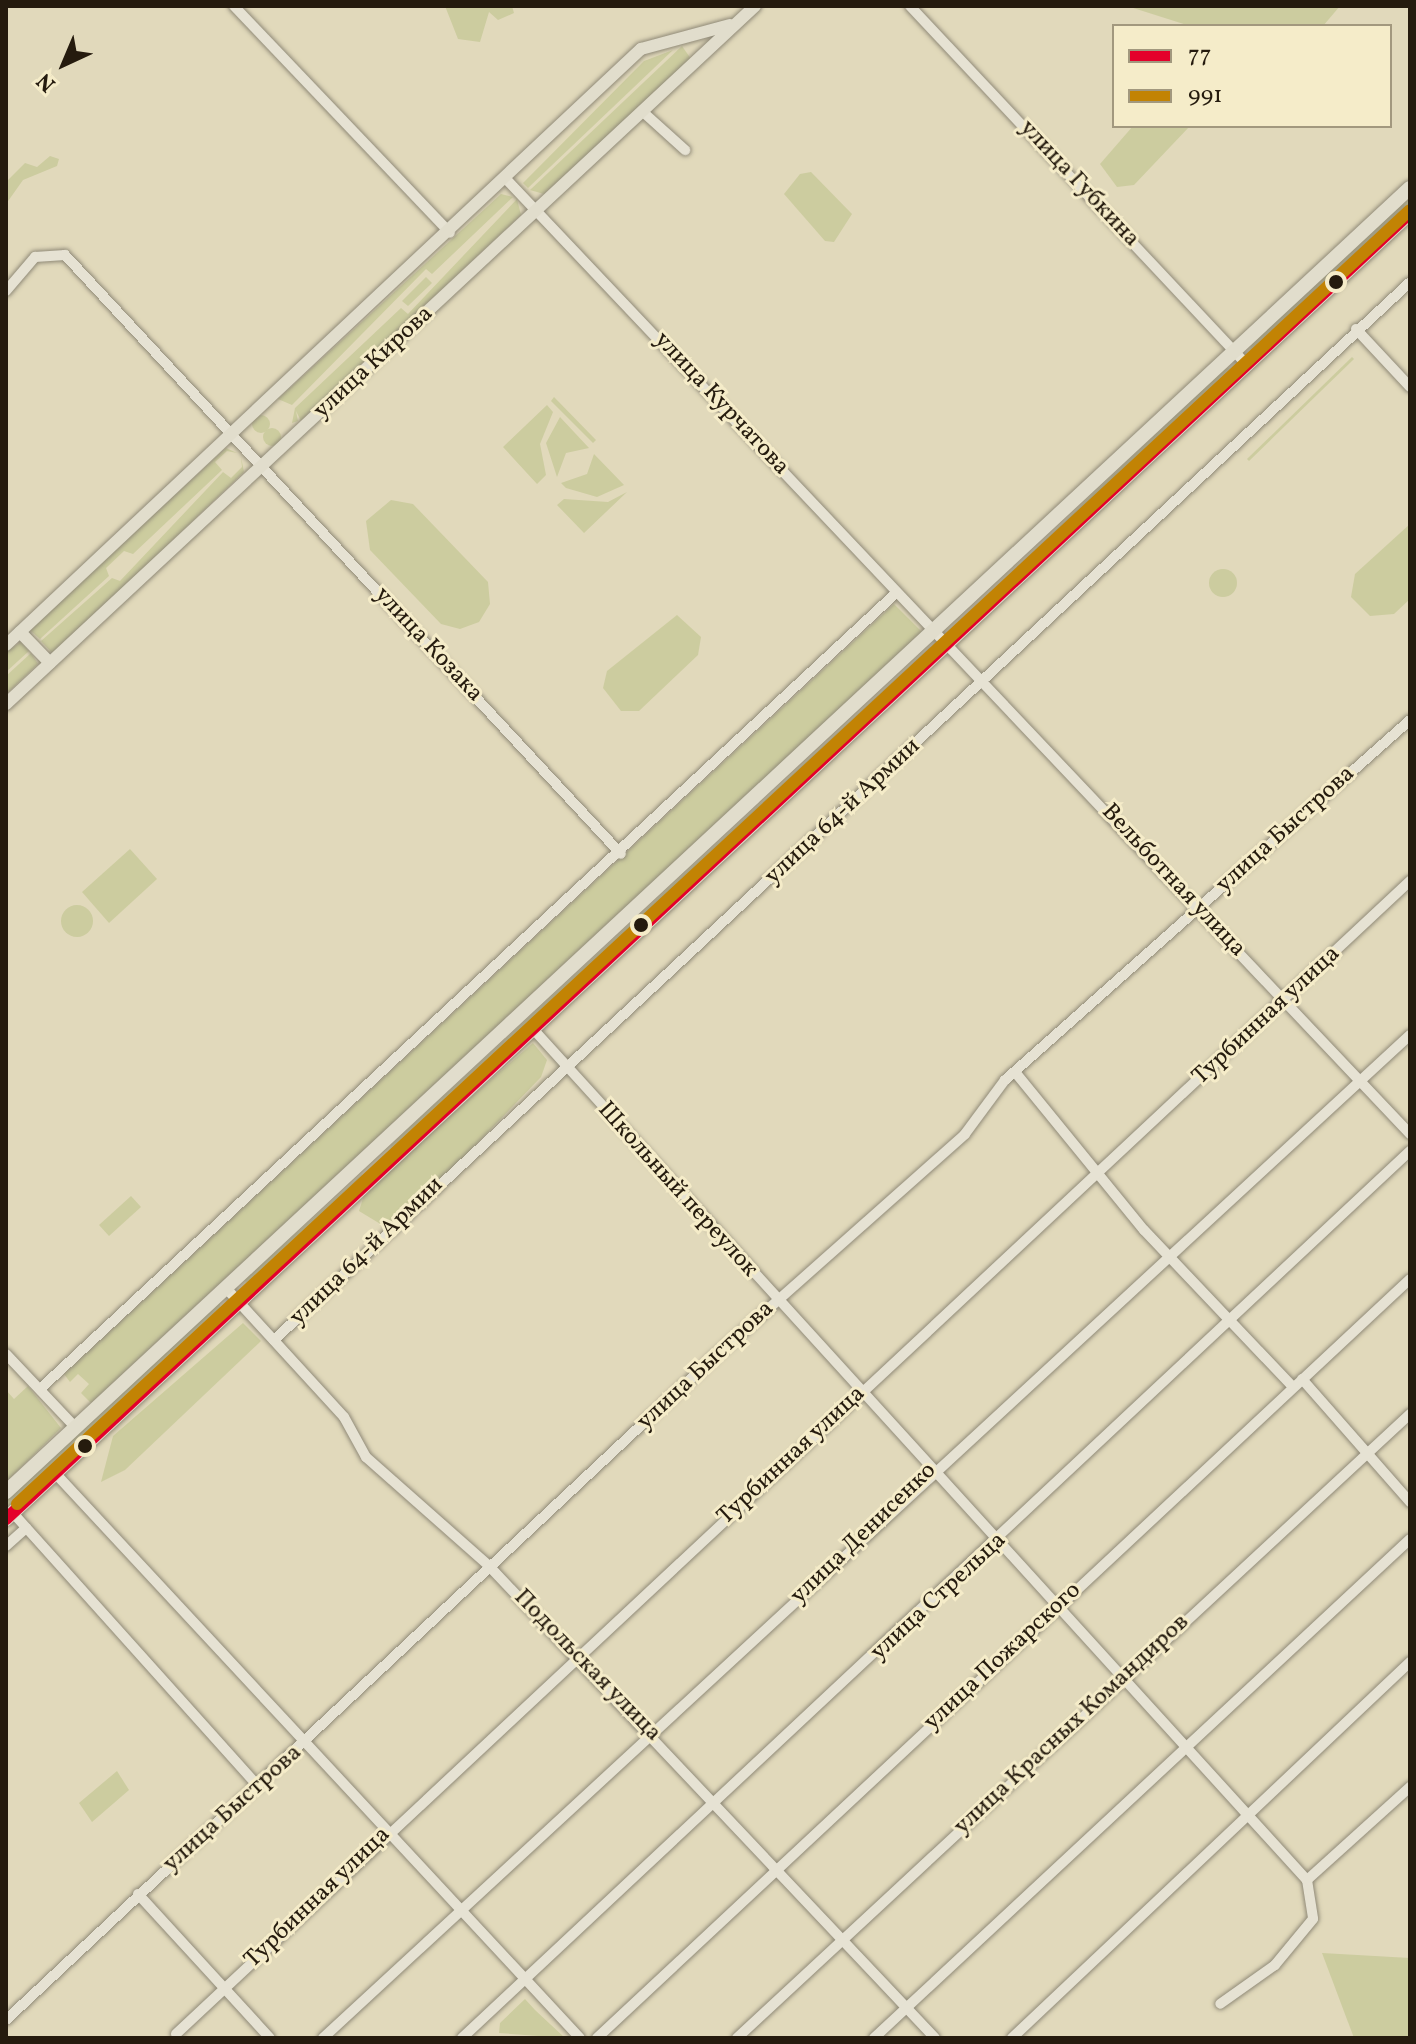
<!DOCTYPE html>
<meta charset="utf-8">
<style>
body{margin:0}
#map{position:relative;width:1416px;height:2044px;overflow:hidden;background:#e1d9bb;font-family:Vollkorn,serif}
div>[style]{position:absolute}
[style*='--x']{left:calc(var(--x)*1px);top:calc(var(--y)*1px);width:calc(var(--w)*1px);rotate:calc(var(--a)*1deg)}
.green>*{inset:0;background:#cccc9f}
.round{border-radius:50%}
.roads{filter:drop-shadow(0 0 2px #908a78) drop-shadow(0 0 2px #908a78)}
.minor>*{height:10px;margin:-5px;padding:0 5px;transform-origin:5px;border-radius:5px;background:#e6e2d3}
.major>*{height:12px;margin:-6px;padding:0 6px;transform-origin:6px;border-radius:6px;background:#e1ddcc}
.highway>*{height:14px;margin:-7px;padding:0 7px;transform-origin:7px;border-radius:7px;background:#e1ddcc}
.bus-1>*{height:12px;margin:-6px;padding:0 6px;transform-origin:6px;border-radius:6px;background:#e4002b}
.bus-2>*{height:12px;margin:-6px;padding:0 6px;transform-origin:6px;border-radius:6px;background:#c28304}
.dots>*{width:22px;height:22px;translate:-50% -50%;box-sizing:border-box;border:4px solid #f5ecc9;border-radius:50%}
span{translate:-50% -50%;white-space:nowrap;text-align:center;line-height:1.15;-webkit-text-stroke:6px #f5ecc9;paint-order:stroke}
.street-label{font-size:24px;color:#251b0e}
.frame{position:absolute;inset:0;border:8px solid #251b0e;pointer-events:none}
.legend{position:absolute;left:1112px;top:24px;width:280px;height:104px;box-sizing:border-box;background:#f5ecc9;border:2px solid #a2987e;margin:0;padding:10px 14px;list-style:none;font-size:24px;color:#251b0e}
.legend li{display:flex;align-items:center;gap:16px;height:40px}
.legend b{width:40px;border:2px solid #a2987e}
.north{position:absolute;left:24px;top:24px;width:80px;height:80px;-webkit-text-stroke:6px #f5ecc9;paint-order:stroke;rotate:224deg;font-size:22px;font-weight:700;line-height:32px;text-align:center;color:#251b0e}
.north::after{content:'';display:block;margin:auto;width:28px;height:36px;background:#251b0e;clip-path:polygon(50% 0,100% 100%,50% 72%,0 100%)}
</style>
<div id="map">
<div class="green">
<i style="clip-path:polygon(445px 6px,512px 6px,514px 13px,498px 20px,489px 12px,480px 42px,458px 39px)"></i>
<i style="clip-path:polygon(1127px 6px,1340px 6px,1323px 26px,1190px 26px)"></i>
<i style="clip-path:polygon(682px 46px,691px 59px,544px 194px,530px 190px)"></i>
<i style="clip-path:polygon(673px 50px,528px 188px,523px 183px,644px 61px)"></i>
<i style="clip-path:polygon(1133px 126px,1190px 126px,1134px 185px,1117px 187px,1100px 164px)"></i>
<i style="clip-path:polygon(50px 156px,59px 159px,57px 166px,23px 180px,6px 204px,6px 182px,25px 163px,37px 167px)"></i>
<i style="clip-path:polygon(811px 172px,852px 214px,834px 242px,825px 241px,784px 194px,800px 174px)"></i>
<i style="clip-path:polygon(501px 194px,513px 197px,432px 274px,426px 269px,292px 405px,278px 399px)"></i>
<i style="clip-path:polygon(1410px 197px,1410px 205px,1250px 350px,1251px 345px)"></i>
<i style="clip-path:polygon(517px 199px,521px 215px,301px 421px,296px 411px,298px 421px,292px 423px,295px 408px,401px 308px,408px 314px)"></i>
<i style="clip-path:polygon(426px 277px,432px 283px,408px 306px,402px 301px)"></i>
<i style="clip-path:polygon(1352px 357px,1354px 359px,1249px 461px,1247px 459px)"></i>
<i style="clip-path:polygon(1230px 368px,957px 628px,954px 627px,1224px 369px)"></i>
<i style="clip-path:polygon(554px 397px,596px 440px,593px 443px,551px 401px)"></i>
<i style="clip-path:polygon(547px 405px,553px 412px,540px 444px,546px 475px,537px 484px,503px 447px)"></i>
<i class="round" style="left:252px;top:415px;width:18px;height:18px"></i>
<i style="clip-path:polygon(560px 417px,589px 448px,566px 453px,557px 477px,546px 443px)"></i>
<i class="round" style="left:263px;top:428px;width:18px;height:18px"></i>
<i style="clip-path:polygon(226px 448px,237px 453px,227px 451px,215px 462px,222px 470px,133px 554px,124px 551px,106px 568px,109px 576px,40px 639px,29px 629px)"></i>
<i style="clip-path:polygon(594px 454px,624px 485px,597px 497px,566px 488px,561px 483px,587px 474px)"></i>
<i style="clip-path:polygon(241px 457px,244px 472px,53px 654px,41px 641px,112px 578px,120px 581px,223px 472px,231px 478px,242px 467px)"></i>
<i style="clip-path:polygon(627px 492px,584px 533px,557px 505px,564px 499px,608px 502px)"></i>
<i style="clip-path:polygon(391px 500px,413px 504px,488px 582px,490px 604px,479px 622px,460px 629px,441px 624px,370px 550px,366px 521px)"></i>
<i style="clip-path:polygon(1410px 524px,1410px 599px,1394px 614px,1370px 616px,1351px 597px,1355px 574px)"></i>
<i class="round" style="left:1209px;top:569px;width:28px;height:28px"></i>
<i style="clip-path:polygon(894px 604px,922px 632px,91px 1403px,81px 1393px,89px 1384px,78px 1374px,70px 1382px,64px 1374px)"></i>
<i style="clip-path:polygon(677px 615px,701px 637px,698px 655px,639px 711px,621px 711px,603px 688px,607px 671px)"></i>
<i style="clip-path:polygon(21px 642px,29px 651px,6px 672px,6px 652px)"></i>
<i style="clip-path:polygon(930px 647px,932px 650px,390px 1149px,391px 1145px)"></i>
<i style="clip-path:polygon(31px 653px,38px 664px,6px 694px,6px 676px)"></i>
<i style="clip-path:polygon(130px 849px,157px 879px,109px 923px,82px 892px)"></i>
<i class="round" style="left:61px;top:905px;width:32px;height:32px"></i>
<i style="clip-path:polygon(533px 1043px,547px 1060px,541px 1077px,461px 1160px,387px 1228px,359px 1211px,366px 1189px)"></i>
<i style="clip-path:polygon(362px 1174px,362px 1181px,246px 1283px,245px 1280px)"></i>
<i style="clip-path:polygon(131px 1196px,141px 1207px,109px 1236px,99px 1225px)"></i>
<i style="clip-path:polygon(220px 1302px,220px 1310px,6px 1509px,6px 1501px)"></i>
<i style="clip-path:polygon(243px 1323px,261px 1341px,125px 1470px,101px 1482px,113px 1436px)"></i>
<i style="clip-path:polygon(28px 1386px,61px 1428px,6px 1482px,6px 1390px,14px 1399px)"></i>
<i style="clip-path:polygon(117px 1771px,129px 1790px,92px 1822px,79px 1803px)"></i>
<i style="clip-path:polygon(1322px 1953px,1410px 1958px,1410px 2038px,1354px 2038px)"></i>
<i style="clip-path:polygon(525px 1999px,535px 2010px,565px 2038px,499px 2033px,500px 2023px)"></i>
</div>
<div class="roads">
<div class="minor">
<i style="--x:234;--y:6;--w:313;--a:46.4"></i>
<i style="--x:910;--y:6;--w:491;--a:46.8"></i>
<i style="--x:643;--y:112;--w:57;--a:42.1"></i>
<i style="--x:507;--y:180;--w:1314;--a:46.57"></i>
<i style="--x:6;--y:291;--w:45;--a:-49.5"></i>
<i style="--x:35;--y:257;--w:30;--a:-4"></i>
<i style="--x:65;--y:255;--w:817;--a:47.13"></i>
<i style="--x:1356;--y:329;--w:79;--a:47"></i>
<i style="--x:534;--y:1030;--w:1149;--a:47.72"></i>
<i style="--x:1307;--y:1880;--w:39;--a:81"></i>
<i style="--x:1313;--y:1919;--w:60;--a:129.6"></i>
<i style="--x:1275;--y:1965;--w:67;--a:144.7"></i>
<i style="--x:1015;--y:1072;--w:204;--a:50.8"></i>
<i style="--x:1144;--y:1230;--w:216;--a:46.5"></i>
<i style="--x:225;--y:1287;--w:176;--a:47.5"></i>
<i style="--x:344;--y:1417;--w:46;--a:61.2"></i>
<i style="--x:366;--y:1457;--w:164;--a:41.5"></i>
<i style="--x:489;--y:1566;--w:649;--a:46.62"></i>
<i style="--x:274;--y:1340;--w:1552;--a:-42.96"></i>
<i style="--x:6;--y:1354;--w:100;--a:46.6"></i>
<i style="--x:1302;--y:1379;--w:164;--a:48.7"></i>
<i style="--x:40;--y:1389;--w:1170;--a:-42.92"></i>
<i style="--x:55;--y:1473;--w:771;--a:47.1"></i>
<i style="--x:13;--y:1513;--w:367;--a:48.1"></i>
<i style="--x:6;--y:1546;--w:27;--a:-42"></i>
<i style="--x:1307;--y:1880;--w:139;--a:-42.1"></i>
<i style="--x:138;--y:1894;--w:195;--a:47.5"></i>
<i style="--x:6;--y:2020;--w:969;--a:-43.12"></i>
<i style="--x:713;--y:1358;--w:337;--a:-41.6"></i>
<i style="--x:965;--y:1134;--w:67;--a:-53.5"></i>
<i style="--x:1005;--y:1080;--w:542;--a:-41.63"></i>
<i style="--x:176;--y:2034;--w:1689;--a:-43.06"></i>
<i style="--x:323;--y:2038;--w:1479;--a:-42.7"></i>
<i style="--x:462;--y:2038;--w:1298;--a:-43.1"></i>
<i style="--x:597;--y:2038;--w:1112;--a:-43.03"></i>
<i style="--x:737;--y:2038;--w:918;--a:-42.84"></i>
<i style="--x:874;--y:2038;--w:732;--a:-42.95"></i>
<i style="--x:1012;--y:2038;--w:548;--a:-43.37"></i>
</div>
<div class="major">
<i style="--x:20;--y:632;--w:43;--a:45.9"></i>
<i style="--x:6;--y:645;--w:871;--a:-43.19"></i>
<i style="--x:641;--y:49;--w:92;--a:-15.1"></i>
<i style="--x:6;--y:704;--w:1024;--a:-42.98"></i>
</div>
<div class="highway">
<i style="--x:6;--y:1492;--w:1916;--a:-42.89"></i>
<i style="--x:6;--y:1519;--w:1918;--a:-42.93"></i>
</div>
</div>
<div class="bus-1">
<i style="--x:6;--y:1519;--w:1918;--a:-42.93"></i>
</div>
<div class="bus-2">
<i style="--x:17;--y:1504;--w:1901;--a:-42.89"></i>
</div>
<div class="dots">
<i style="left:1336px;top:282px;background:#251b0e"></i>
<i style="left:641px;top:925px;background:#251b0e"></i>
<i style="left:85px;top:1446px;background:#251b0e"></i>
</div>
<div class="street-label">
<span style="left:1079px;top:184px;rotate:47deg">улица Губкина</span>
<span style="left:374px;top:363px;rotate:-43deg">улица Кирова</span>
<span style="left:721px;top:404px;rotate:47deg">улица Курчатова</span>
<span style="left:428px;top:645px;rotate:47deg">улица Козака</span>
<span style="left:843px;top:812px;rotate:-43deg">улица 64-й Армии</span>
<span style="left:1286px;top:830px;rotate:-42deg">улица Быстрова</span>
<span style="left:1173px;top:881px;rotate:47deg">Вельботная улица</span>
<span style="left:1267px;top:1016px;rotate:-43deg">Турбинная улица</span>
<span style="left:677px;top:1190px;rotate:48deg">Школьный переулок</span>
<span style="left:367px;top:1252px;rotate:-44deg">улица 64-й Армии</span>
<span style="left:706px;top:1366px;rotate:-43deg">улица Быстрова</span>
<span style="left:792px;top:1456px;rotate:-43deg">Турбинная улица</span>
<span style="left:864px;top:1534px;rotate:-44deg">улица Денисенко</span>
<span style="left:939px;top:1597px;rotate:-43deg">улица Стрельца</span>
<span style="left:1003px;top:1657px;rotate:-43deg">улица Пожарского</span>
<span style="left:587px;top:1666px;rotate:46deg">Подольская улица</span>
<span style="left:1072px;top:1725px;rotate:-43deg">улица Красных Командиров</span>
<span style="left:233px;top:1809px;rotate:-42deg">улица Быстрова</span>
<span style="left:318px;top:1898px;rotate:-44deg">Турбинная улица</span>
</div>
<div class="frame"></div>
<ul class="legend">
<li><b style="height:10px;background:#e4002b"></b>77</li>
<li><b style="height:10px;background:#c28304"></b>991</li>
</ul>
<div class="north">N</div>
</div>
